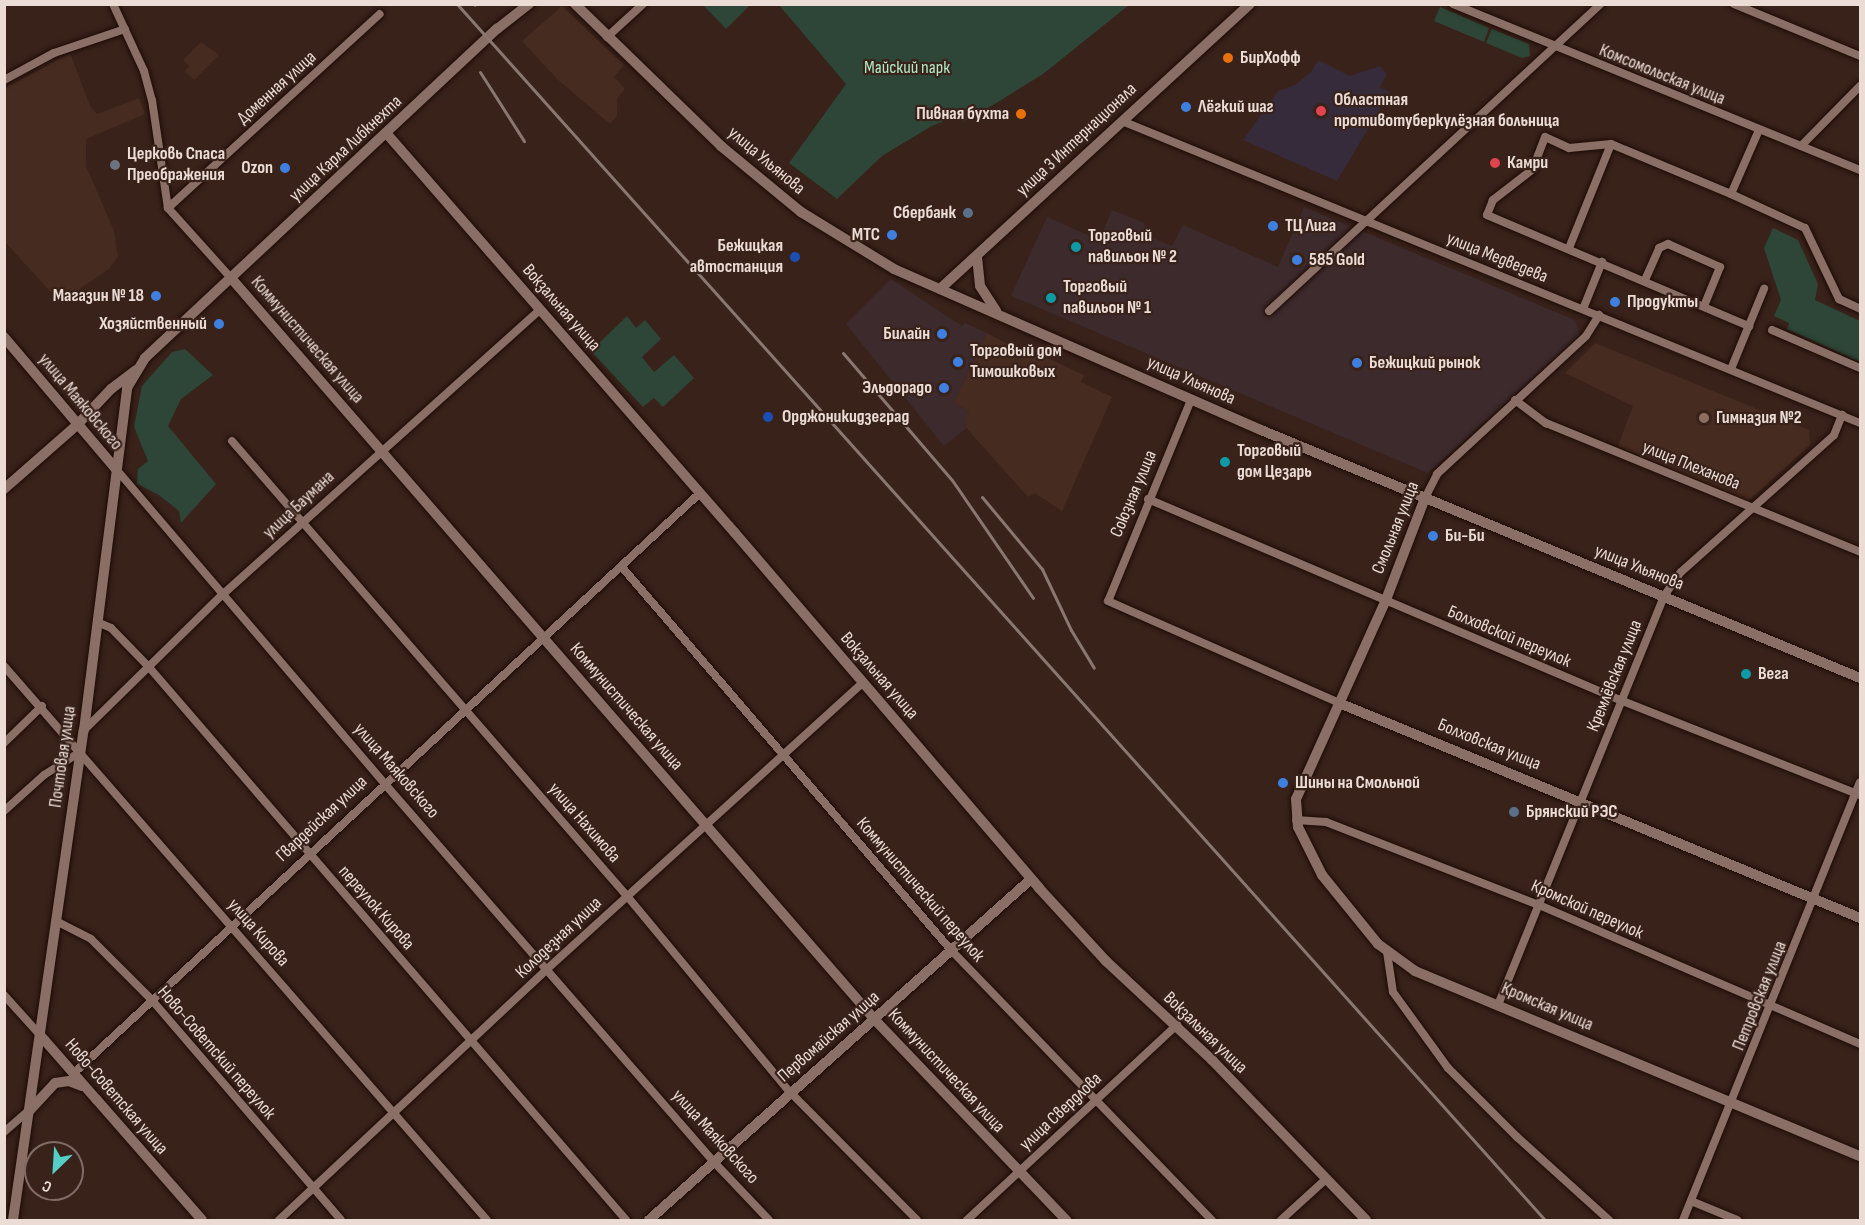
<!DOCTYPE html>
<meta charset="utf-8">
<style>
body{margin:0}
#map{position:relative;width:1865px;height:1225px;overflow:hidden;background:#38221a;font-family:"Sofia Sans Condensed",sans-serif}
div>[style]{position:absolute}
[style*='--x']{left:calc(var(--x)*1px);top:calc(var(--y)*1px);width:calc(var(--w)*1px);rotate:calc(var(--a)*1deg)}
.commercial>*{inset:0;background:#3d2a2d}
.built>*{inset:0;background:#462b20}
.medical>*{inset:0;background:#362b3a}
.green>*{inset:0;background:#2d4637}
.roads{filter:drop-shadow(0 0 2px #1e0b05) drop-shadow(0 0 2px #1e0b05)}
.minor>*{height:8px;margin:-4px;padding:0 4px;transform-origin:4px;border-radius:4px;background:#896f65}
.tertiary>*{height:10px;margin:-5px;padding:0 5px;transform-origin:5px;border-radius:5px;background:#896f65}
.secondary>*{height:10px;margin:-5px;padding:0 5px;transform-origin:5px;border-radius:5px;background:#896f65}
.rail>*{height:3px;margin:-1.5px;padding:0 1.5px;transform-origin:1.5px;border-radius:1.5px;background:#897770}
.dots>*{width:16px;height:16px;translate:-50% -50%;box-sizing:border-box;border:3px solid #38221a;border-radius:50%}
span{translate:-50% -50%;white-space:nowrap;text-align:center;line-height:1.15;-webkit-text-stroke:4.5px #38221a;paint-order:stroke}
.poi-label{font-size:18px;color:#ebdcd6;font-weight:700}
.left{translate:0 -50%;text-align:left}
.right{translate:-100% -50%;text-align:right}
.park-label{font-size:18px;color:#afebc6}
.street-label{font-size:18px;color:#ebdcd6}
.frame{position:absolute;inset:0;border:6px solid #ebdcd6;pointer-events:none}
.north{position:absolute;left:24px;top:1141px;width:60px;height:60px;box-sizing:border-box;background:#38221a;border:2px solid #806c65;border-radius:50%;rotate:205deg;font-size:16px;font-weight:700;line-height:24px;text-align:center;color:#ebdcd6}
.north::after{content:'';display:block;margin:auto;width:21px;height:27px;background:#55cec5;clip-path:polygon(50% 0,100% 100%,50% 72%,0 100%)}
</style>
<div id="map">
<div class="commercial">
<i style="clip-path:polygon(1304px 207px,1575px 320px,1580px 335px,1428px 473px,1011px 296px,1047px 217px,1099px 240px,1112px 210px,1144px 223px,1146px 235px,1172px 246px,1183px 225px,1278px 267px)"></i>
<i style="clip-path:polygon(891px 279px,962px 326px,965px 323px,987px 333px,954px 402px,969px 412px,968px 427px,944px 446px,846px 324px)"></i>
</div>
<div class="built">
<i style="clip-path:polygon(562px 6px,624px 65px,614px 77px,625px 89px,617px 98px,617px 116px,610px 124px,557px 79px,522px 41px)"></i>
<i style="clip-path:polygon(201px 42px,219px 55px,194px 80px,185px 71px,189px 66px,183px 60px)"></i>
<i style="clip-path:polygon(70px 53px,90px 106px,97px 114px,139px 98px,145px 114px,86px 139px,86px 166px,114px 231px,118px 257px,109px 269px,60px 302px,5px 242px,4px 89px)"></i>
<i style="clip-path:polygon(987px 333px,1036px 359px,1039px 354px,1084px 375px,1081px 382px,1112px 397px,1062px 511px,1035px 493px,1028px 497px,968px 430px,964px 422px,969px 412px,954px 402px)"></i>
<i style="clip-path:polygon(1595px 343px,1809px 430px,1810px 445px,1747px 502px,1618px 446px,1633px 406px,1565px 373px)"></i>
</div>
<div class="medical">
<i style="clip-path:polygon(1318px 60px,1350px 76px,1380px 66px,1387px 74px,1380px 87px,1390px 92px,1337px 181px,1243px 140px,1278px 91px,1295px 85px,1311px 72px)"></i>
</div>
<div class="green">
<i style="clip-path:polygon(703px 5px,750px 5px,726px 29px)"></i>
<i style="clip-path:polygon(779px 5px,1129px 5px,1043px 74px,998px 102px,963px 122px,957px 115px,930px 127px,882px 156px,837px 199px,789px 163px,846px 84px)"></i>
<i style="clip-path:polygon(1440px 7px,1489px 28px,1484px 42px,1434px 21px)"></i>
<i style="clip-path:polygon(1492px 29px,1529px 44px,1530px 56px,1522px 58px,1486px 43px)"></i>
<i style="clip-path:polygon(1773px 228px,1798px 240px,1818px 284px,1815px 300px,1860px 321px,1860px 362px,1787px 329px,1789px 323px,1774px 316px,1781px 300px,1764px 248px)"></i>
<i style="clip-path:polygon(627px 316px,636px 328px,645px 320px,661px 339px,642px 357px,654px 372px,674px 355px,694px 378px,663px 407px,654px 398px,643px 407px,591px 351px)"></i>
<i style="clip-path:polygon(185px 349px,213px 375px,181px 399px,168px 426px,216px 484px,181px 523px,179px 511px,159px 495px,137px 484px,138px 469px,148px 461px,134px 427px,142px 386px,172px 352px)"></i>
</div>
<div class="roads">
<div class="minor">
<i style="--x:113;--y:4;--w:74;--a:65.2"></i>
<i style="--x:144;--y:71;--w:30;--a:75"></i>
<i style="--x:152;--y:100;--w:109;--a:81.6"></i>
<i style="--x:1453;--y:4;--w:440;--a:22.2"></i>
<i style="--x:1734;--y:4;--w:136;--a:22.4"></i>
<i style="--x:607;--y:37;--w:49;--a:-42.5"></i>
<i style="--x:4;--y:80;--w:57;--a:-28.4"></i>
<i style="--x:54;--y:53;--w:75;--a:-18.7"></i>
<i style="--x:1122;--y:121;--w:797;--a:22.26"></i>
<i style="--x:1611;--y:144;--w:42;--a:174.6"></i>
<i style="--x:1569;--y:148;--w:26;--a:-155"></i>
<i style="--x:1545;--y:137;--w:34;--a:111"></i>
<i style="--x:1533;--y:169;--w:51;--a:142.2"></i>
<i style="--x:1493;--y:200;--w:16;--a:112"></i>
<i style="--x:1487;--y:215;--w:285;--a:23"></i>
<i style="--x:1801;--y:146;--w:84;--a:-45.5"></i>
<i style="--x:1731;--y:194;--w:81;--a:24.7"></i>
<i style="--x:1805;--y:228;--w:79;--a:64.4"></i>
<i style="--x:1839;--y:299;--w:23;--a:25"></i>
<i style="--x:168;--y:208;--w:287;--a:-42.5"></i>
<i style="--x:168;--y:208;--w:94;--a:48"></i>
<i style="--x:1569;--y:248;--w:112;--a:-68"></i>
<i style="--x:1611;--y:144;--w:130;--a:22.6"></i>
<i style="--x:1731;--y:194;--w:70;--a:-66.4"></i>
<i style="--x:1645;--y:280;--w:35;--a:-66"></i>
<i style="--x:1659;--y:248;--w:10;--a:-24"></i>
<i style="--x:1668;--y:244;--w:57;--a:23.9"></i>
<i style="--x:1720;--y:267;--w:42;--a:112.3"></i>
<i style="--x:1583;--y:309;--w:51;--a:-68"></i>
<i style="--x:1269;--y:311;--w:451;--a:-42.8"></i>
<i style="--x:1772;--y:330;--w:96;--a:23.4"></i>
<i style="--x:1731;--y:369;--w:87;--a:-67.6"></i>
<i style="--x:1191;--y:400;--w:217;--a:112.4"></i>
<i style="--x:1108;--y:601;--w:253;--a:23.8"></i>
<i style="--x:1515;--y:400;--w:39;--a:37"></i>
<i style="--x:1546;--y:423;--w:339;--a:22.3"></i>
<i style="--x:232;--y:441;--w:603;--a:49.04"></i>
<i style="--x:627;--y:896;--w:255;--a:50.3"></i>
<i style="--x:790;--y:1092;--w:180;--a:45.2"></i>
<i style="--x:116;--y:469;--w:413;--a:49.5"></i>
<i style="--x:384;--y:783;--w:501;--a:48.96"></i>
<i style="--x:713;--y:1161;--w:81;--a:46.5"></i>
<i style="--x:1425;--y:498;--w:27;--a:-63"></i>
<i style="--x:1437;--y:474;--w:203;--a:-42.8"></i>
<i style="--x:1586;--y:336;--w:25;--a:-58"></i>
<i style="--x:1148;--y:499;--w:513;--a:23.07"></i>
<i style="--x:1620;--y:700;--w:258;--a:21.6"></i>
<i style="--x:621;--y:566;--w:506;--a:49.33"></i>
<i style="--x:951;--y:950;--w:376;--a:46"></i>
<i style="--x:97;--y:622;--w:15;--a:23"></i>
<i style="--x:111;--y:628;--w:53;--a:45.8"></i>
<i style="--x:148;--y:666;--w:732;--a:49.21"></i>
<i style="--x:4;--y:666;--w:735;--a:48.92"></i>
<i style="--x:84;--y:730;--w:193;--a:-44.4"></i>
<i style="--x:222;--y:595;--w:428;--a:-41.9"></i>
<i style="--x:4;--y:743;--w:53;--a:-44.2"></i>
<i style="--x:4;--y:811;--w:54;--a:-42"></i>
<i style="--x:44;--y:775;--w:43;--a:-32.6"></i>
<i style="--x:1296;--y:820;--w:30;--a:4"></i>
<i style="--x:1326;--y:822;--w:229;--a:21.3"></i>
<i style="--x:1539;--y:905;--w:350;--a:23.4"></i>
<i style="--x:56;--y:921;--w:39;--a:27"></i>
<i style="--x:91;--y:939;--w:85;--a:45"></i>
<i style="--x:151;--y:999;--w:291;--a:49.3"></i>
<i style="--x:1387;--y:952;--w:40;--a:81.5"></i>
<i style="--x:1393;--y:992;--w:94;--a:54.1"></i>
<i style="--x:1448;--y:1068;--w:98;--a:45"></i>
<i style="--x:1517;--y:1137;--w:124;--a:42.1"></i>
<i style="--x:4;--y:995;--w:54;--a:48"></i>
<i style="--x:1498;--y:1005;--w:441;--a:-67.9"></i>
<i style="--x:1664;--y:596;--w:29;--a:-55"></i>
<i style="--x:1681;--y:572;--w:205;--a:-41.8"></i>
<i style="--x:1834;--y:435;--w:22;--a:-68"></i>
<i style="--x:73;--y:1074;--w:855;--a:-42.82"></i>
<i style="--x:4;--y:1132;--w:32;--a:-41"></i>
<i style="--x:1691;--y:1201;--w:50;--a:22.4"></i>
<i style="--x:279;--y:1220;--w:367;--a:-43.1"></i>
<i style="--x:547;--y:969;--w:427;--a:-42.2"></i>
<i style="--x:967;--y:1220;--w:287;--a:-42.9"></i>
<i style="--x:1281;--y:1220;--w:61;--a:-42.3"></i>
<i style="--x:1683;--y:1220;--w:472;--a:-68"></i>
</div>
<div class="tertiary">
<i style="--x:387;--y:134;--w:529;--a:48.91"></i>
<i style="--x:231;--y:278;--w:982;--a:49.04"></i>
<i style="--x:875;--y:1020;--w:277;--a:46.3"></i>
<i style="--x:4;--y:337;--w:173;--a:49.7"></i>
<i style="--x:4;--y:489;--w:97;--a:-41.2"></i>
<i style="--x:77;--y:425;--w:50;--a:-46.6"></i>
<i style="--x:111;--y:389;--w:31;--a:-37"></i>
<i style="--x:1425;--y:498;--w:111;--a:111"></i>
<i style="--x:1385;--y:602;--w:216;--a:114.3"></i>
<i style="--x:1296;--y:799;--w:28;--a:86"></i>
<i style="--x:1298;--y:827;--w:54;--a:63.4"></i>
<i style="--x:1322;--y:875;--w:89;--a:50.9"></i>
<i style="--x:1378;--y:944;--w:46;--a:36.1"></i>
<i style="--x:1415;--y:971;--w:482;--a:22.6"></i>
<i style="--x:1339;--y:703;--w:564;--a:22.42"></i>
<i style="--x:40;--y:1035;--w:86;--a:48.8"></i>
<i style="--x:30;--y:1110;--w:37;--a:-47"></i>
<i style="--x:55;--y:1083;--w:14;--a:-8"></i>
<i style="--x:69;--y:1081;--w:14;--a:21"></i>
</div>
<div class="secondary">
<i style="--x:575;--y:4;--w:204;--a:44.2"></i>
<i style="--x:721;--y:146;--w:104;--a:39.5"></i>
<i style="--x:801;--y:212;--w:109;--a:31.5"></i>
<i style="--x:894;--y:269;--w:401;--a:23.7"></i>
<i style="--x:1261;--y:430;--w:648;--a:22.49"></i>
<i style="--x:977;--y:257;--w:29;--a:84"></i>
<i style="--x:980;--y:286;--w:30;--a:57"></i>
<i style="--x:940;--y:289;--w:421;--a:-42.6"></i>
<i style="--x:735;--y:533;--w:467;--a:49.4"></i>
<i style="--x:1039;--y:888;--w:99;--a:47.5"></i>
<i style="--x:1106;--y:961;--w:145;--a:43"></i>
<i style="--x:1212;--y:1060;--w:222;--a:46.1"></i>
<i style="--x:97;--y:1100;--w:159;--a:48.8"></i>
<i style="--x:13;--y:1220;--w:495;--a:-81.8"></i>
<i style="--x:84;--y:730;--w:345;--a:-82.8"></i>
<i style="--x:127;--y:388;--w:35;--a:-59"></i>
<i style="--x:145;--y:358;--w:482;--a:-43.1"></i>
<i style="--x:497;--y:29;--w:41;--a:-38"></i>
<i style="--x:649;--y:1220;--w:512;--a:-41.75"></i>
</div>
</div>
<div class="rail">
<i style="--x:457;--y:4;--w:1632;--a:48.18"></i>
<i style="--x:474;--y:4;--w:1;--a:45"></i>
<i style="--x:480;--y:72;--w:82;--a:57.5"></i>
<i style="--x:843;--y:353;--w:167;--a:49.4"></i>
<i style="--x:952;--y:480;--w:143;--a:55.5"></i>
<i style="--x:982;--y:497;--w:94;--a:50.2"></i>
<i style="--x:1042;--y:569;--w:68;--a:64.6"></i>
<i style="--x:1071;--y:630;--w:44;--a:58.8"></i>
</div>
<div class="dots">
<i style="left:1228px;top:58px;background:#e8710a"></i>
<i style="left:1186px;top:107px;background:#3f7fe0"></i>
<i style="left:1321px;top:111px;background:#e0444e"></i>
<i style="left:1021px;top:114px;background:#e8710a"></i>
<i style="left:1495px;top:163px;background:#e0444e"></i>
<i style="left:115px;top:165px;background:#6b7280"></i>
<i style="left:285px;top:168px;background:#3f7fe0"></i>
<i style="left:968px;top:213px;background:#5c6f8a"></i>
<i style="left:1273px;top:226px;background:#3f7fe0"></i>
<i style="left:892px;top:235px;background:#3f7fe0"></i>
<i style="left:1076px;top:247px;background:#0f9aa8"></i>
<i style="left:795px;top:257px;background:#1a4fb4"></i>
<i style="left:1297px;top:260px;background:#3f7fe0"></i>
<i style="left:156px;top:296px;background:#3f7fe0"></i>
<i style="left:1051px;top:298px;background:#0f9aa8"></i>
<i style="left:1615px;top:302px;background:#3f7fe0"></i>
<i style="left:219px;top:324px;background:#3f7fe0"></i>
<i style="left:942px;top:334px;background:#3f7fe0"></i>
<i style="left:958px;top:362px;background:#3f7fe0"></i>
<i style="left:1357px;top:363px;background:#3f7fe0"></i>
<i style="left:944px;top:388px;background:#3f7fe0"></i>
<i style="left:768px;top:417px;background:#1a4fb4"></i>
<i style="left:1704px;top:418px;background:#8d6e63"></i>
<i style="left:1225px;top:462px;background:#0f9aa8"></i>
<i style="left:1433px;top:536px;background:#3f7fe0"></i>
<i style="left:1746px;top:674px;background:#0f9aa8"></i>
<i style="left:1283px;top:783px;background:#3f7fe0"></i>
<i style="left:1514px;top:812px;background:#5c6f8a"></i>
</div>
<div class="poi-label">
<span class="left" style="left:1240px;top:58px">БирХофф</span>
<span class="left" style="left:1334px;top:111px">Областная<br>противотуберкулёзная больница</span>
<span class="left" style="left:1198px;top:107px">Лёгкий шаг</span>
<span class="right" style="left:1009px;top:114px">Пивная бухта</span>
<span class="left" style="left:127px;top:165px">Церковь Спаса<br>Преображения</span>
<span class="left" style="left:1507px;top:163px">Камри</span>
<span class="right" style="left:273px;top:168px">Ozon</span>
<span class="right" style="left:956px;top:213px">Сбербанк</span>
<span class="left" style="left:1285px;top:226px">ТЦ Лига</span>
<span class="right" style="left:880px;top:235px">МТС</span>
<span class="left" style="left:1088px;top:247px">Торговый<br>павильон № 2</span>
<span class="right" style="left:783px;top:257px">Бежицкая<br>автостанция</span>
<span class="left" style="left:1309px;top:260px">585 Gold</span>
<span class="left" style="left:1063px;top:298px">Торговый<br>павильон № 1</span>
<span class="right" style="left:144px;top:296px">Магазин № 18</span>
<span class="left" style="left:1627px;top:302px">Продукты</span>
<span class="right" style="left:207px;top:324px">Хозяйственный</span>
<span class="right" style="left:930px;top:334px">Билайн</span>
<span class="left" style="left:970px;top:362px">Торговый дом<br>Тимошковых</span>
<span class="left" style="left:1369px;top:363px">Бежицкий рынок</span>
<span class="right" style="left:932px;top:388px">Эльдорадо</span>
<span class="left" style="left:782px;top:417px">Орджоникидзеград</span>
<span class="left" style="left:1716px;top:418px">Гимназия №2</span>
<span class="left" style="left:1237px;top:462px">Торговый<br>дом Цезарь</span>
<span class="left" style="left:1445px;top:536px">Би-Би</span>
<span class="left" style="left:1758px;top:674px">Вега</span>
<span class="left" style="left:1295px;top:783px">Шины на Смольной</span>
<span class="left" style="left:1526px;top:812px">Брянский РЭС</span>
</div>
<div class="park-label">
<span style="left:907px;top:68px">Майский парк</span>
</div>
<div class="street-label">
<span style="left:1662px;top:75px;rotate:22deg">Комсомольская улица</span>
<span style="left:277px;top:88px;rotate:-42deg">Доменная улица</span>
<span style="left:1077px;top:140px;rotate:-43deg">улица 3 Интернационала</span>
<span style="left:346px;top:149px;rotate:-43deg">улица Карла Либкнехта</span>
<span style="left:766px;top:161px;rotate:40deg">улица Ульянова</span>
<span style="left:1497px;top:258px;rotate:22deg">улица Медведева</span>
<span style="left:561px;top:308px;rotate:49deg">Вокзальная улица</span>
<span style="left:307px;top:340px;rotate:49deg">Коммунистическая улица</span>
<span style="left:1191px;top:381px;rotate:24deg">улица Ульянова</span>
<span style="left:80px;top:402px;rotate:50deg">улица Маяковского</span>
<span style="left:1691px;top:466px;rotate:22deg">улица Плеханова</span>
<span style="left:1134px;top:494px;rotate:-67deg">Союзная улица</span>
<span style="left:299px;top:505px;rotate:-43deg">улица Баумана</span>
<span style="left:1396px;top:528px;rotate:-68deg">Смольная улица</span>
<span style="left:1639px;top:568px;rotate:22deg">улица Ульянова</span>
<span style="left:1509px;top:637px;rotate:23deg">Болховской переулок</span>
<span style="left:879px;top:676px;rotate:49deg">Вокзальная улица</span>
<span style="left:1615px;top:676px;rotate:-68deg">Кремлёвская улица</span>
<span style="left:626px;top:707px;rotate:49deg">Коммунистическая улица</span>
<span style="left:1489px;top:745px;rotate:22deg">Болховская улица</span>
<span style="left:63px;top:757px;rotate:-82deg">Почтовая улица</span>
<span style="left:396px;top:771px;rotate:49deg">улица Маяковского</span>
<span style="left:322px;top:819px;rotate:-43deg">Гвардейская улица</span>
<span style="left:584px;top:823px;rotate:49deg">улица Нахимова</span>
<span style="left:920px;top:890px;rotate:49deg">Коммунистический переулок</span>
<span style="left:376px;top:908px;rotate:49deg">переулок Кирова</span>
<span style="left:1587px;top:910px;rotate:24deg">Кромской переулок</span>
<span style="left:258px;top:933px;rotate:49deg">улица Кирова</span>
<span style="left:559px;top:938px;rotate:-43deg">Колодезная улица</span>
<span style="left:1760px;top:996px;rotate:-68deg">Петровская улица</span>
<span style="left:1547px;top:1007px;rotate:23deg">Кромская улица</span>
<span style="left:1205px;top:1033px;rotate:44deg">Вокзальная улица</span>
<span style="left:829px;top:1037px;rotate:-41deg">Первомайская улица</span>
<span style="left:216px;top:1053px;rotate:49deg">Ново-Советский переулок</span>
<span style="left:946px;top:1071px;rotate:47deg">Коммунистическая улица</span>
<span style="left:116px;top:1097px;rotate:49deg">Ново-Советская улица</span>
<span style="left:1061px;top:1112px;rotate:-43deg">улица Свердлова</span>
<span style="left:715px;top:1137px;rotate:48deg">улица Маяковского</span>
</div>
<div class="frame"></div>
<div class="north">С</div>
</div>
